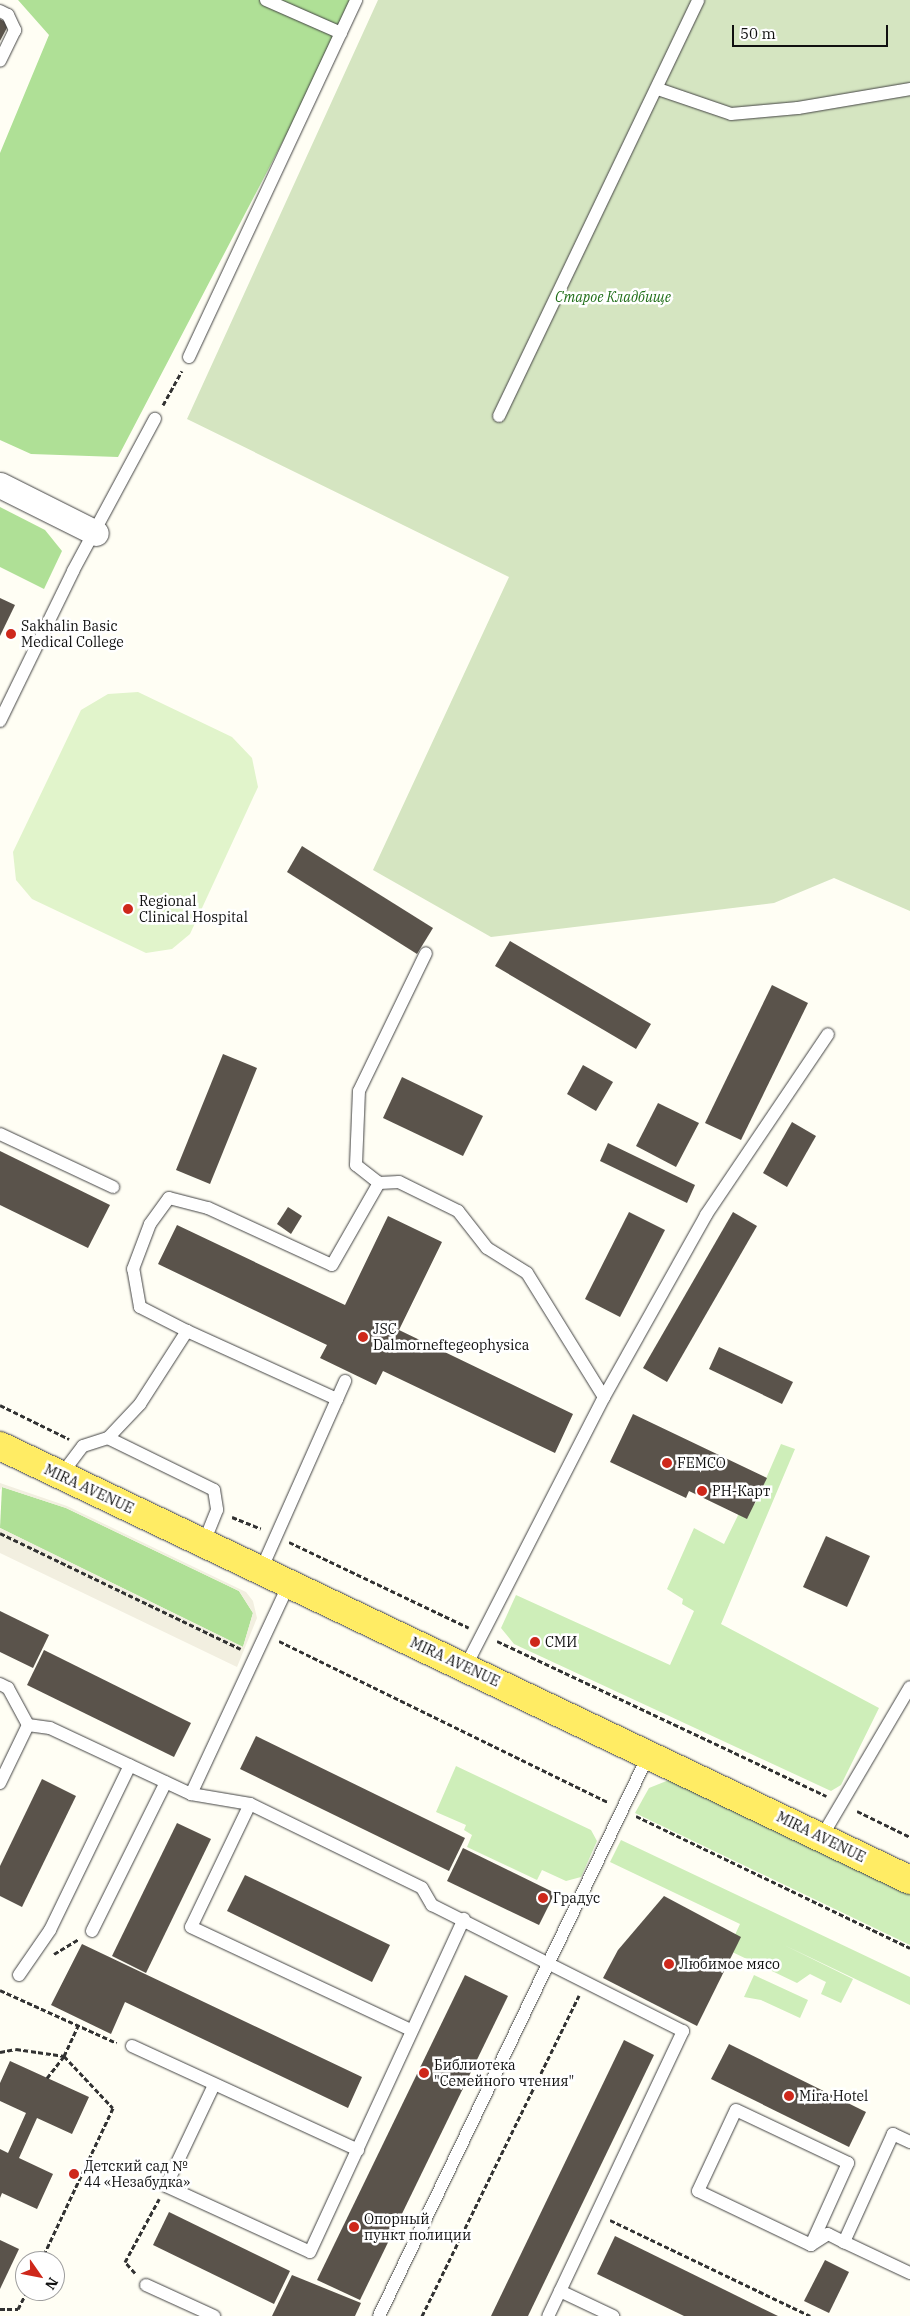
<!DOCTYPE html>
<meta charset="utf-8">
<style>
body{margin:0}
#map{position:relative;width:910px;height:2316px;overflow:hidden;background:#fffef4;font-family:"IBM Plex Serif",serif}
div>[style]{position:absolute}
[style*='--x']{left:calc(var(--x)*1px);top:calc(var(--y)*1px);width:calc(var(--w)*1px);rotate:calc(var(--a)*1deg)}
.green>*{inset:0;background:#ceeeb9}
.forest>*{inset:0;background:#afe096}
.cemetery>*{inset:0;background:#d5e5c1}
.pitch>*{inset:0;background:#e1f4cb}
.plaza>*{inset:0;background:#f2efe0}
.building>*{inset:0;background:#5a534b}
.path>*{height:3px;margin-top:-1.5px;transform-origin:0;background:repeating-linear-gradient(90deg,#323232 0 5px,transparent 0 7.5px)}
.roads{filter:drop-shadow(0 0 1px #434343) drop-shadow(0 0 1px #434343)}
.lane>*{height:12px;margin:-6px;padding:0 6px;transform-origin:6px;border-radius:6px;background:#fff}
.street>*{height:25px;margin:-12.5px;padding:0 12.5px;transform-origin:12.5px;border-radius:12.5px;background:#fff}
.primary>*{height:28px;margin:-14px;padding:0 14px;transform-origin:14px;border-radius:14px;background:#ffec64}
.dots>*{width:14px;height:14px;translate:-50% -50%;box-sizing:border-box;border:2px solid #fff;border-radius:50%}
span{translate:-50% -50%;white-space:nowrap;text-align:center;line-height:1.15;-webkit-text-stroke:5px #fff;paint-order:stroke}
.park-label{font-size:14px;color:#216f19;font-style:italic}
.poi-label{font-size:14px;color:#101010}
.left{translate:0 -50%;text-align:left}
.street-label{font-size:14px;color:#101010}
.north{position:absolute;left:15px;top:2251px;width:50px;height:50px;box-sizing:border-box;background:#fff;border:1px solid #9f9f9f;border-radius:50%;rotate:123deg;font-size:14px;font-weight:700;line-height:20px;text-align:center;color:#101010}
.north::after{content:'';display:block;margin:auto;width:18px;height:22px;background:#ce281b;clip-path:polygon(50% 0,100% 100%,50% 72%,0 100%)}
.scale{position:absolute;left:732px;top:25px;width:156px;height:22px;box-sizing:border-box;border:2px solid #101010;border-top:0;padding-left:6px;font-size:15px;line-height:18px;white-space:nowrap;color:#101010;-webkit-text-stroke:4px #fff;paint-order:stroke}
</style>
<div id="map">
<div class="green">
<i style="clip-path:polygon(781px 1444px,795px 1449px,721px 1624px,879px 1708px,841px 1785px,831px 1791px,514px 1644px,501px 1628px,516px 1595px,670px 1665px,694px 1611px,682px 1604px,683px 1599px,667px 1589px,694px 1528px,724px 1544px,745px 1501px,755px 1504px)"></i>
<i style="clip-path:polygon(456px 1766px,591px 1830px,597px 1841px,581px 1877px,566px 1881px,542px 1870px,537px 1880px,467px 1847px,472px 1835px,464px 1830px,466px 1825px,436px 1812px)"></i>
<i style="clip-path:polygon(669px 1780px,910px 1893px,910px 1945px,635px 1813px,649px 1788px)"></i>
<i style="clip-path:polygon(621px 1840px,910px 1977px,910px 2005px,784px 1945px,853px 1979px,841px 2003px,821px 1994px,826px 1982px,810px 1974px,797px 1983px,728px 1950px,740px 1924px,610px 1862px)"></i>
<i style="clip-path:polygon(754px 1975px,808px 2000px,800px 2018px,761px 2000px,744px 1997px)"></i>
</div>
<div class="forest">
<i style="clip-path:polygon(18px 0,350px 0,293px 122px,118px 457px,31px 454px,0 440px,0 153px,49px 35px)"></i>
<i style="clip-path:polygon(0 507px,45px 530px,62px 551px,44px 589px,0 567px)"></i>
<i style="clip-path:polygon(2px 1487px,66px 1508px,239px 1591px,253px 1613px,243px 1647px,0 1528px)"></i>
</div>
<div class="cemetery">
<i style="clip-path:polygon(378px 0,910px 0,910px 911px,834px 878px,774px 903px,491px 937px,373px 870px,509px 577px,187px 419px)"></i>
</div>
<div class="pitch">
<i style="clip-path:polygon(138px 692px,232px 737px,252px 758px,258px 787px,190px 934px,172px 949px,146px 953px,32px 899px,16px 880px,13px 852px,81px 710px,108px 694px)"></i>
</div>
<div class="plaza">
<i style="clip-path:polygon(0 1483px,67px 1506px,246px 1592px,253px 1601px,257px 1618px,237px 1667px,0 1553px,0 1528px,243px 1647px,253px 1613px,239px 1591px,66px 1508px,2px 1487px,0 1490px)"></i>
</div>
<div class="building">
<i style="clip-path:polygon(0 19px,9px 24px,0 41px)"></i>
<i style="clip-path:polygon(0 598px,15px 605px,0 636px)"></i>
<i style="clip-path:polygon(302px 846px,433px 928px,417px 954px,287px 872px)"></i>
<i style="clip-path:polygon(510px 941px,651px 1024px,636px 1049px,495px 966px)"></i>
<i style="clip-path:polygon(772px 985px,808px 1003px,741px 1140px,705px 1123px)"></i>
<i style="clip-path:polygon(223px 1054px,257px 1068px,210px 1184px,176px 1170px)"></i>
<i style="clip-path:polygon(583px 1065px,613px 1082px,596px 1111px,567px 1094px)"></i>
<i style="clip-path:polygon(402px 1077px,483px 1116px,463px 1156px,383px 1118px)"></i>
<i style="clip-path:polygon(658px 1103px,699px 1123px,676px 1167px,636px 1146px)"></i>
<i style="clip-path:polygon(792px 1122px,816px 1136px,787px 1187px,763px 1173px)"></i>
<i style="clip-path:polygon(608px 1143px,695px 1185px,687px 1203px,600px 1161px)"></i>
<i style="clip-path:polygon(0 1151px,110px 1205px,88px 1248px,0 1205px)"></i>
<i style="clip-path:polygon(288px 1207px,302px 1216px,291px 1234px,277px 1224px)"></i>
<i style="clip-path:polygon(629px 1212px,665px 1230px,620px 1317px,585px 1299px)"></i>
<i style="clip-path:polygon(733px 1212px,757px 1226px,667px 1382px,643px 1368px)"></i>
<i style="clip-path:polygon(388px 1216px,442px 1242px,399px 1330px,573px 1414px,555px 1453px,383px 1371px,376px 1385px,320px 1358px,327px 1345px,158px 1264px,177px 1225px,345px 1305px)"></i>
<i style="clip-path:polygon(719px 1347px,793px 1382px,782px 1404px,709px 1369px)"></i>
<i style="clip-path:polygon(633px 1414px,767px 1478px,747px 1519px,689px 1491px,686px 1498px,610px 1462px)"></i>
<i style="clip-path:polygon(826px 1536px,870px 1556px,847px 1607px,803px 1587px)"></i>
<i style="clip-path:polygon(0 1611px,49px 1635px,33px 1668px,0 1652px)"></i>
<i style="clip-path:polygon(44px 1650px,191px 1723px,174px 1757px,27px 1685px)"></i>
<i style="clip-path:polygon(256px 1736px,465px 1838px,449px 1871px,240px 1769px)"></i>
<i style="clip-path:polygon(42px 1779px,76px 1796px,22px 1907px,0 1896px,0 1866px)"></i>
<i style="clip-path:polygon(177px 1823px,211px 1839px,146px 1973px,112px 1956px)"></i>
<i style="clip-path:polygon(463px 1848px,555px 1893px,539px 1925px,447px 1881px)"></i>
<i style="clip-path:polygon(245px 1875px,390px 1945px,372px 1982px,227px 1911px)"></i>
<i style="clip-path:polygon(664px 1896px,741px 1937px,697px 2026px,603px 1978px,618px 1950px)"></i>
<i style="clip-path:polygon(82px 1944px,362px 2077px,348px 2108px,125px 2002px,111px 2034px,51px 2005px)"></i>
<i style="clip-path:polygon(465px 1975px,508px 1996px,360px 2300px,317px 2280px)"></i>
<i style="clip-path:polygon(624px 2040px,654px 2055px,528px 2316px,491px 2316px)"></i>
<i style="clip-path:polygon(729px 2044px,866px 2112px,849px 2147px,711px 2079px)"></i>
<i style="clip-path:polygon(10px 2061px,89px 2097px,72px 2134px,37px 2118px,19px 2158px,53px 2174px,37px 2209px,2px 2193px,0 2198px,0 2149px,8px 2153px,26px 2113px,0 2101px,0 2083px)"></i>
<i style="clip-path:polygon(169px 2212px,290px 2271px,274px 2304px,153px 2245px)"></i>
<i style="clip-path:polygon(615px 2236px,778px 2316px,684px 2316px,597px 2274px)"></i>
<i style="clip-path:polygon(0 2240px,19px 2249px,0 2289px)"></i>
<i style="clip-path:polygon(825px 2260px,849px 2272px,829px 2313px,804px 2301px)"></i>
<i style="clip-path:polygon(292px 2275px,361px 2303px,355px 2316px,272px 2316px)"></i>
</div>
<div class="path">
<i style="--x:163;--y:405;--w:39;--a:-61"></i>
<i style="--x:0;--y:1405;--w:77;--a:26.2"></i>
<i style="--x:232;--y:1517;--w:31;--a:22"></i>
<i style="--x:0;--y:1533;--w:267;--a:25.7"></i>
<i style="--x:289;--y:1542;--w:199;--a:25.5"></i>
<i style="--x:279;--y:1641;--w:366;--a:26.1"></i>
<i style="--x:497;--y:1641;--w:364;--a:25.2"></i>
<i style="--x:857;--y:1811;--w:59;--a:26.1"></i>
<i style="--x:636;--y:1816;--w:304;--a:25.7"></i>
<i style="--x:54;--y:1954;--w:29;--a:-31"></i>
<i style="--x:0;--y:1990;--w:128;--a:24.4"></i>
<i style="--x:0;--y:2052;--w:16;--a:-11"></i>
<i style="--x:16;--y:2049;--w:49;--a:8.3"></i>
<i style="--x:64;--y:2056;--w:71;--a:46.7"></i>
<i style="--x:113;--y:2108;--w:169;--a:115.2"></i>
<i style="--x:47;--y:2078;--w:28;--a:-52"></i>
<i style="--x:64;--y:2056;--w:33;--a:-65"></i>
<i style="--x:610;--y:2220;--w:222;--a:25.6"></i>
<i style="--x:135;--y:2273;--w:15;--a:-132"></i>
<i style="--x:125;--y:2262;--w:72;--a:-61.6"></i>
<i style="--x:0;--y:2309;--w:18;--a:0"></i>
<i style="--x:18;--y:2309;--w:20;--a:-63"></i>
<i style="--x:422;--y:2316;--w:357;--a:-63.9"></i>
</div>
<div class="roads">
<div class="lane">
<i style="--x:266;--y:0;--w:82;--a:23.7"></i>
<i style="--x:0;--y:11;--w:9;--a:27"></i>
<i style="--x:8;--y:15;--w:17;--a:65"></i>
<i style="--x:15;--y:30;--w:34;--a:116"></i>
<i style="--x:658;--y:89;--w:77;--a:18.9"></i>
<i style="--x:731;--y:114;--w:67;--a:-5.1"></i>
<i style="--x:798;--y:108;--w:114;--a:-9.6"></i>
<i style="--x:189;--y:357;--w:394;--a:-64.9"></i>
<i style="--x:499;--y:416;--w:461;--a:-64.4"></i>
<i style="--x:0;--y:721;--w:167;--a:-64"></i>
<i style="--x:73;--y:571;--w:173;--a:-61.7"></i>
<i style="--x:0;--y:1134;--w:125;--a:25.1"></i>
<i style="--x:379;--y:1183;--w:29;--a:-142"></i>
<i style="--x:356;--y:1165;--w:74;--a:-87.7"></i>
<i style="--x:359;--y:1091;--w:153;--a:-64.1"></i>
<i style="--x:187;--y:1331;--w:165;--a:24.4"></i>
<i style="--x:604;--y:1397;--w:209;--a:-60.7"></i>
<i style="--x:706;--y:1215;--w:218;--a:-56"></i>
<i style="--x:108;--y:1438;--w:118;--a:26.1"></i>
<i style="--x:214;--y:1490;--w:20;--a:81"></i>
<i style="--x:217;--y:1510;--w:35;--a:112"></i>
<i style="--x:61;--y:1475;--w:36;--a:-53"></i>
<i style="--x:83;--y:1446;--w:26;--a:-18"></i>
<i style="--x:108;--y:1438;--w:47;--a:-46.7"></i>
<i style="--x:140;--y:1404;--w:87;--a:-57.2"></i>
<i style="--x:187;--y:1331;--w:53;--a:-152.9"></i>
<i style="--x:140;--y:1307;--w:39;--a:-100"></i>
<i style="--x:133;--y:1269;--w:48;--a:-69.3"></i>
<i style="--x:150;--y:1224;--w:32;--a:-54"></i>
<i style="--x:169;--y:1198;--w:40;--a:14.4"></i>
<i style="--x:208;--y:1208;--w:136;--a:24.7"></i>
<i style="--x:332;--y:1265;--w:95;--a:-60.2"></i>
<i style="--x:379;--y:1183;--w:20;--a:-3"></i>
<i style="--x:399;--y:1182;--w:66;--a:26.2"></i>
<i style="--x:458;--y:1211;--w:47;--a:51.9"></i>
<i style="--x:487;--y:1248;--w:47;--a:32"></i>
<i style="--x:527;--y:1273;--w:146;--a:58.2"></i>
<i style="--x:604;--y:1397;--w:304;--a:117.2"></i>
<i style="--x:261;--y:1570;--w:207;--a:-66"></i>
<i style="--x:0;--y:1684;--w:9;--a:27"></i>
<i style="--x:8;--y:1688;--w:42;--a:61.6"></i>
<i style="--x:28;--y:1725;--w:22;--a:8"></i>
<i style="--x:50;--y:1728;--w:156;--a:25.1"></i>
<i style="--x:191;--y:1794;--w:232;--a:-65"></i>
<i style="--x:0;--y:1783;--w:64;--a:-64.2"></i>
<i style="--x:191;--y:1794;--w:60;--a:9.6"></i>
<i style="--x:250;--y:1804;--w:191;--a:26"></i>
<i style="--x:422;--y:1888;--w:20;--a:60"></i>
<i style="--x:432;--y:1905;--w:281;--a:26.7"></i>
<i style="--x:683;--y:2031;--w:315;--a:115.3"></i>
<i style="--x:250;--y:1804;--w:136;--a:115.6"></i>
<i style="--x:191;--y:1927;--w:243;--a:25.1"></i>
<i style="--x:821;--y:1838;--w:175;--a:-59.5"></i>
<i style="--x:92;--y:1931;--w:166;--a:-63.6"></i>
<i style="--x:19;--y:1975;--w:55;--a:-55.4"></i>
<i style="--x:50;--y:1930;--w:183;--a:-64.1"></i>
<i style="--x:132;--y:2046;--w:249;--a:24.7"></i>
<i style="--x:214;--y:2085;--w:112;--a:115.4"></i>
<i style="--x:166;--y:2186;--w:158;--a:24.6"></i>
<i style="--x:310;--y:2252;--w:367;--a:-65.2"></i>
<i style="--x:736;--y:2110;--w:124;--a:25.3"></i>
<i style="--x:848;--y:2163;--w:90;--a:114.3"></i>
<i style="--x:811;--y:2245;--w:125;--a:-154.5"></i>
<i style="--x:698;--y:2191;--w:89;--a:-64.9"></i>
<i style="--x:910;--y:2142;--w:19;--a:-155"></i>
<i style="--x:893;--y:2134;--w:119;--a:114.4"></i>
<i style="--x:844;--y:2242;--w:73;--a:25.2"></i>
<i style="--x:811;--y:2245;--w:20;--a:-33"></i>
<i style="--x:828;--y:2234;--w:18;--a:27"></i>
<i style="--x:146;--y:2285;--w:75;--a:24.5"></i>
<i style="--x:560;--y:2291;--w:59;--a:25.3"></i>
<i style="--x:379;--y:2316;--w:623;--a:-64.34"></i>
</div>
<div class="street">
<i style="--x:0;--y:485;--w:107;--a:26.6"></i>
</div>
<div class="primary">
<i style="--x:0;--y:1446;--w:1008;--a:25.5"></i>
</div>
</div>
<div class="dots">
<i style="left:11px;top:634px;background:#ce281b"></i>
<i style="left:128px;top:909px;background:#ce281b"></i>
<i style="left:363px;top:1337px;background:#ce281b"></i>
<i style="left:667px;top:1463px;background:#ce281b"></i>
<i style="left:702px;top:1491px;background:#ce281b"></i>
<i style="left:535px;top:1642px;background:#ce281b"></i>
<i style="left:543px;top:1898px;background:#ce281b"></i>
<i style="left:669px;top:1964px;background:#ce281b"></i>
<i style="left:424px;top:2073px;background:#ce281b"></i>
<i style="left:789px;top:2096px;background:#ce281b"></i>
<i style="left:74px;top:2174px;background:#ce281b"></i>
<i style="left:354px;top:2227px;background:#ce281b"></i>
</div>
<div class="park-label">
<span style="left:613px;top:297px">Старое Кладбище</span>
</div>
<div class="poi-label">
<span class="left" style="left:21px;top:634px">Sakhalin Basic<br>Medical College</span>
<span class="left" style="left:139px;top:909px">Regional<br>Clinical Hospital</span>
<span class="left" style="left:373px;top:1337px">JSC<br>Dalmorneftegeophysica</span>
<span class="left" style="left:677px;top:1463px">FEMCO</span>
<span class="left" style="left:712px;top:1491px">РН-Карт</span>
<span class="left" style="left:545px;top:1642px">СМИ</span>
<span class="left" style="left:553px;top:1898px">Градус</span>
<span class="left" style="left:679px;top:1964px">Любимое мясо</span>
<span class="left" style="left:434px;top:2073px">Библиотека<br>"Семейного чтения"</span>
<span class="left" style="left:799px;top:2096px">Mira Hotel</span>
<span class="left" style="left:84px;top:2174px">Детский сад №<br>44 «Незабудка»</span>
<span class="left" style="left:364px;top:2227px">Опорный<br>пункт полиции</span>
</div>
<div class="street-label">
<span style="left:89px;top:1489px;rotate:25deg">MIRA AVENUE</span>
<span style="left:455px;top:1662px;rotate:25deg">MIRA AVENUE</span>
<span style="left:821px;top:1837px;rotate:26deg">MIRA AVENUE</span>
</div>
<div class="north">N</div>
<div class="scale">50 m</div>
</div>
